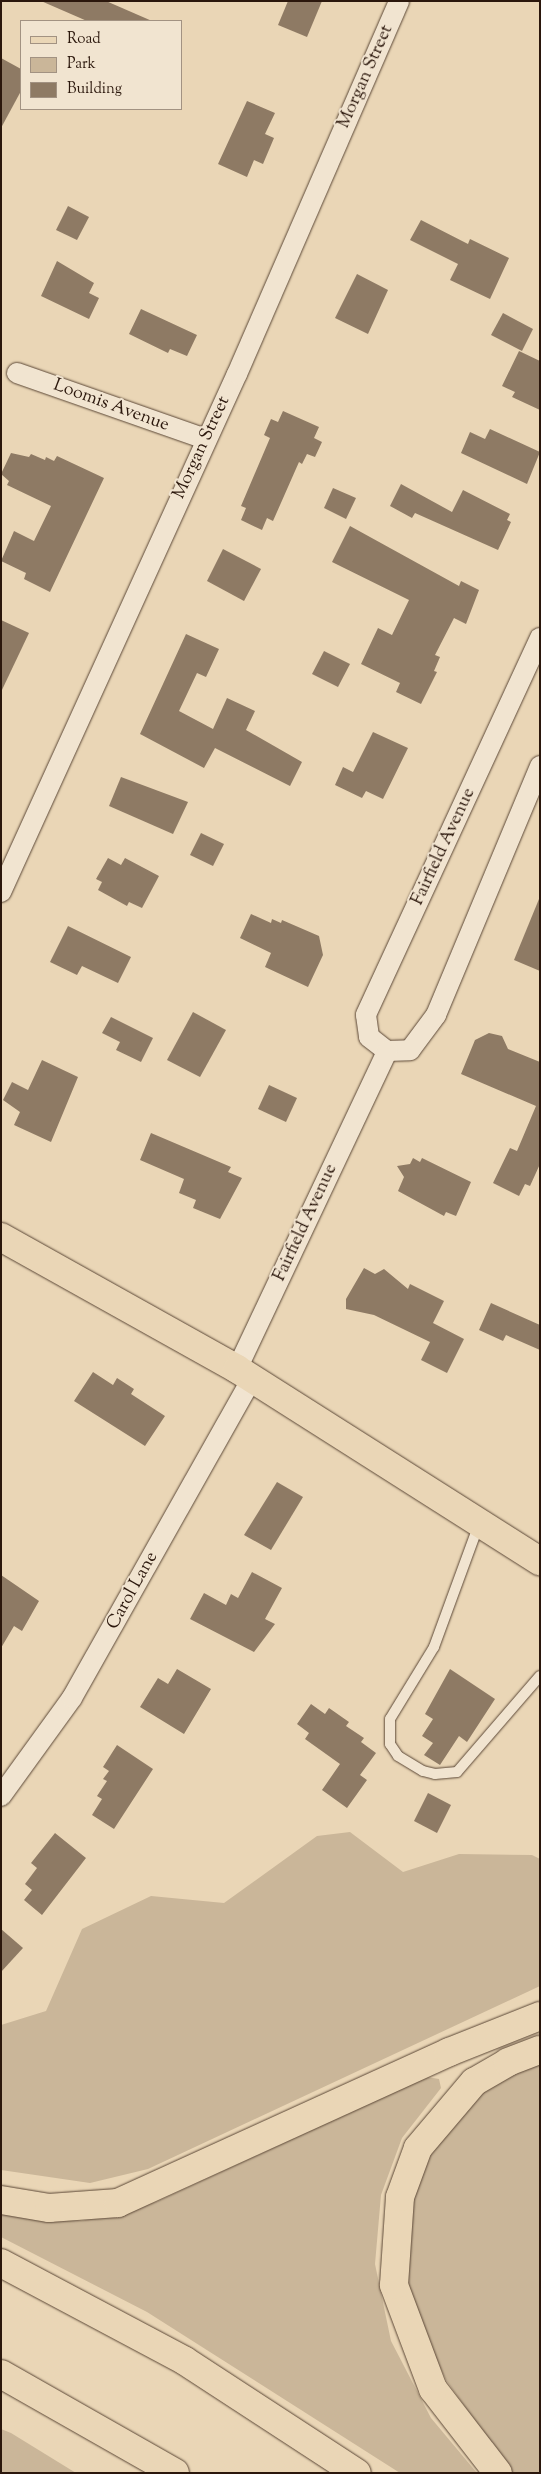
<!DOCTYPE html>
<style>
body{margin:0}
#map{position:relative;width:541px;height:2474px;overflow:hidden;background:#ead6b6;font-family:"Sorts Mill Goudy",serif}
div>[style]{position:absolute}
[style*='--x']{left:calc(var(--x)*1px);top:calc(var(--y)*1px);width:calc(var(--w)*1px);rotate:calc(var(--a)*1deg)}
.green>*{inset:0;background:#cab699}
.building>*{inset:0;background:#8e7a64}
.roads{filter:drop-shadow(0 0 1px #5b4736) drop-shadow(0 0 1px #5b4736)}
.lane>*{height:10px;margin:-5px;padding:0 5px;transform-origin:5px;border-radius:5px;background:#f1e4d0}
.street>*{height:20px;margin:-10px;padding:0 10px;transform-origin:10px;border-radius:10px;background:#f1e4d0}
.primary>*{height:28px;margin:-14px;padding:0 14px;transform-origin:14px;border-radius:14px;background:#ead6b6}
.highway>*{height:28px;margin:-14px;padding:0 14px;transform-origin:14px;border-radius:14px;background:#ead6b6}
span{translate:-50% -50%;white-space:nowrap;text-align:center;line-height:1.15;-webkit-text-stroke:4px #f1e4d0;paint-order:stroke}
.street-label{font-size:18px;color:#2b170c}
.frame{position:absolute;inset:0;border:2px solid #2b170c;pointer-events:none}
.legend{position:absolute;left:20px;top:20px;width:162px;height:90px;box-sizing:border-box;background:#f1e4d0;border:1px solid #a29282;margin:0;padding:6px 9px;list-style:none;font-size:15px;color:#2b170c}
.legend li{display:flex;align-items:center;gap:10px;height:25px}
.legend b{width:25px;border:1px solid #a29282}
</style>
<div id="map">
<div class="green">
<i style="clip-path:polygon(350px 1832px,403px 1872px,459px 1854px,532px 1855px,540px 1859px,540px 1986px,148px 2169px,90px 2183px,1px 2170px,1px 2025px,46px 2011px,82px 1929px,151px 1896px,224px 1903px,317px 1836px)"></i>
<i style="clip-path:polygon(540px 2062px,540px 2473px,512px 2473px,446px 2380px,423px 2331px,407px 2279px,411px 2200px,425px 2156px,475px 2097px,508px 2074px)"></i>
<i style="clip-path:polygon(427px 2077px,439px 2079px,441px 2088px,402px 2138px,381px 2195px,375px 2264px,391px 2341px,431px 2418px,477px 2473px,400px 2473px,147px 2312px,1px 2237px,1px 2214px,82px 2221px,156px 2202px)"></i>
<i style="clip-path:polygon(1px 2429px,11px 2433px,76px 2473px,1px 2473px)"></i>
</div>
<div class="building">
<i style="clip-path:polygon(41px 1px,106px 1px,152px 21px,87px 21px)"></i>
<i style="clip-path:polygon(288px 1px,322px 1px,307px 37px,278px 25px)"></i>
<i style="clip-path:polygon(1px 58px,21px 69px,21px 91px,1px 128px)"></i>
<i style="clip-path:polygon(247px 101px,275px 113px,265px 134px,274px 138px,263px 164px,254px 160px,247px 177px,218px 164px)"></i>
<i style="clip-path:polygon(68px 206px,89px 217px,77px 240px,56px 230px)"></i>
<i style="clip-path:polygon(421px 220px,468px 244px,470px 239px,509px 258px,490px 299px,450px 280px,458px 264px,410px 240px)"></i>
<i style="clip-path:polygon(57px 261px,94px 283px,89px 293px,99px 298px,89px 319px,41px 296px)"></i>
<i style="clip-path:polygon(357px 274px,388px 290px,368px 334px,335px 318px)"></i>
<i style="clip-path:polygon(141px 309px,197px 335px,187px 356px,170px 349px,168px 353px,129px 334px)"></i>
<i style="clip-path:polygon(503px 313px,533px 329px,522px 351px,491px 335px)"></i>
<i style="clip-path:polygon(519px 351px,540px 361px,540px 410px,512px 397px,515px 392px,502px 386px)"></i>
<i style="clip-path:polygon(283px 411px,319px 427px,314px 438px,322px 442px,315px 457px,307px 454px,302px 464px,299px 462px,273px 521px,267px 518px,262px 530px,241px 520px,246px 508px,241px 506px,270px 438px,264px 435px,271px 419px,278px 422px)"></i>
<i style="clip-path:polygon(490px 429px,540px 452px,527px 484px,461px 453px,470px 432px,485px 439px)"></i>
<i style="clip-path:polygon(11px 453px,29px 457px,31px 454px,45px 460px,46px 457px,54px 461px,57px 456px,104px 478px,50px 592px,24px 579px,26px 573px,1px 561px,14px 531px,34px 541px,51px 506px,7px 485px,9px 481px,1px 474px)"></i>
<i style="clip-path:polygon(401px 484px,452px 512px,463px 490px,510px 514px,507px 520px,511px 522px,498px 550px,415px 513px,412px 518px,390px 506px)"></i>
<i style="clip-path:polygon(333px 488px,356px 498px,346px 519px,324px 508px)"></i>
<i style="clip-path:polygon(350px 526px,459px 586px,461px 581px,479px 590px,466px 624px,454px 618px,435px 655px,440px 657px,434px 671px,437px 672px,421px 704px,396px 692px,400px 683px,361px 664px,378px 628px,392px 635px,409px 600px,332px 562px)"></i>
<i style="clip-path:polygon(223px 549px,261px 569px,244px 601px,207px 581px)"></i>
<i style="clip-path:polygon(1px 620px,29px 633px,1px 692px)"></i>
<i style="clip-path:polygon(186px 634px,219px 649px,206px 677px,197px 673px,179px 711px,213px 729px,227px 698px,255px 711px,246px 730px,302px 762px,290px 786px,215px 748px,204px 768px,140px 734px)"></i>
<i style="clip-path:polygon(324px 651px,350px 664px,338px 687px,312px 674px)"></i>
<i style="clip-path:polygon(373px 732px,408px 748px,383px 799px,366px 791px,362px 798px,335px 785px,343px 767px,353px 772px)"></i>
<i style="clip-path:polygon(121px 777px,188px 802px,173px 834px,109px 806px)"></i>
<i style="clip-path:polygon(201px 833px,224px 844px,213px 866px,190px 855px)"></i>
<i style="clip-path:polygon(108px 858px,121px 865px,125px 858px,159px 876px,142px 908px,129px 902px,127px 906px,98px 890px,102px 882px,96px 879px)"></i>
<i style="clip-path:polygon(539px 899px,540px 899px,540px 971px,514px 960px)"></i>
<i style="clip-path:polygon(251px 914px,271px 923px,272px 919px,281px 923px,282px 920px,319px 936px,323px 955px,308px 987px,265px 967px,271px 953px,240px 938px)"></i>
<i style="clip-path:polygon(68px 926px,131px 957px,118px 983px,82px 966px,77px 975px,50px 962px)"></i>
<i style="clip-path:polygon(193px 1012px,226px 1030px,200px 1077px,167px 1060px)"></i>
<i style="clip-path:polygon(111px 1017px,153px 1038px,141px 1062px,116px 1050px,120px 1042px,102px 1033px)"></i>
<i style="clip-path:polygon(489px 1033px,502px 1036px,508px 1049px,540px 1062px,540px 1164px,530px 1186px,525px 1184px,519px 1196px,493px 1183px,510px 1148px,517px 1151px,536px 1106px,461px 1074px,475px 1040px)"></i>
<i style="clip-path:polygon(42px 1060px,78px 1077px,51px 1142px,14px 1125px,20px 1112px,3px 1100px,12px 1082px,28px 1090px)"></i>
<i style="clip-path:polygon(269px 1085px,297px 1098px,286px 1122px,258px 1109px)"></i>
<i style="clip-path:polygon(151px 1133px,231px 1167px,228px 1172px,242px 1178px,220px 1219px,193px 1208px,196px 1200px,179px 1193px,184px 1179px,140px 1160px)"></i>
<i style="clip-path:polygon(413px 1158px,420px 1162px,422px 1158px,471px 1182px,456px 1216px,446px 1212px,444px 1216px,398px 1191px,404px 1177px,397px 1166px,410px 1164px)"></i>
<i style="clip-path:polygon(364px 1268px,375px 1274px,384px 1269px,408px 1289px,410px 1284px,444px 1301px,433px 1323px,464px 1339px,447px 1373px,421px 1360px,430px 1342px,374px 1315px,346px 1309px,346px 1299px)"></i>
<i style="clip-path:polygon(491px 1303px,540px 1325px,540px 1350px,506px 1335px,503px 1341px,479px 1330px)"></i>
<i style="clip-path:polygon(93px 1372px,113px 1385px,117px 1378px,134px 1389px,131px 1394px,165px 1416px,145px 1446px,74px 1401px)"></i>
<i style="clip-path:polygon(277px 1482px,303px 1497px,271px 1550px,244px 1535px)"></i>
<i style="clip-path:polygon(252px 1572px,282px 1588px,265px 1619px,275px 1624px,254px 1652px,190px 1619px,204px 1593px,226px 1605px,231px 1594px,238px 1598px)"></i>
<i style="clip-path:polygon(1px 1575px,39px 1601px,22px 1631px,14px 1626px,1px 1648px)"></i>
<i style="clip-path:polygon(177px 1669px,211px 1689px,184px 1734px,140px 1707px,158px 1678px,168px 1684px)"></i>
<i style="clip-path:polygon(450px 1669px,495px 1699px,467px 1742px,459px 1736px,440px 1765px,424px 1755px,433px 1743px,422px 1736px,433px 1719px,425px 1714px)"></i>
<i style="clip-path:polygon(311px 1704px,325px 1714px,329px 1708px,349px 1722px,346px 1726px,364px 1738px,361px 1742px,376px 1753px,360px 1775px,367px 1780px,347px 1808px,322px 1790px,340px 1764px,305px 1739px,309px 1733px,297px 1724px)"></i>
<i style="clip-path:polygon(117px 1745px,153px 1769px,114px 1829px,92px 1815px,102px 1799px,97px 1796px,107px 1781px,103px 1779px,109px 1771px,103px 1767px)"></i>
<i style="clip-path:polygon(428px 1793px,451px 1805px,437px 1833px,414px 1821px)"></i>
<i style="clip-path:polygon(55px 1833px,86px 1858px,42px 1915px,24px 1900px,32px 1890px,25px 1884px,37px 1868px,31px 1863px)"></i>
<i style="clip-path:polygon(1px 1929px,23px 1948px,1px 1972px)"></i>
</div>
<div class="roads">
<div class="lane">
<i style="--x:479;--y:1524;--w:131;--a:110.1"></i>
<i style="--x:434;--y:1647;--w:84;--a:121.4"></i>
<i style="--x:390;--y:1719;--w:25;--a:90"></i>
<i style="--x:390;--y:1744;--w:14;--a:56"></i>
<i style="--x:398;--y:1756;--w:29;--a:31"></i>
<i style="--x:423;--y:1771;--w:12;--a:14"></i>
<i style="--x:435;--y:1774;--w:22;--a:-5"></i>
<i style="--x:457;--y:1772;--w:127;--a:-49.2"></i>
</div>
<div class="street">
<i style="--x:17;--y:373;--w:199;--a:19.3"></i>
<i style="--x:540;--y:638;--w:415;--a:114.8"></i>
<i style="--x:366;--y:1015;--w:22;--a:82"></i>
<i style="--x:369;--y:1037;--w:23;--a:38"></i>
<i style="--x:387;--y:1051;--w:23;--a:-2"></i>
<i style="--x:410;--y:1050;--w:44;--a:-53.4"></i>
<i style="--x:436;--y:1015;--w:270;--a:-67.3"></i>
<i style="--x:1;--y:892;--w:569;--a:-65.51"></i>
<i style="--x:237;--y:374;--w:407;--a:-66.5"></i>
<i style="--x:237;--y:1369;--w:352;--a:-64.7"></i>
<i style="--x:1;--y:1796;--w:121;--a:-54.1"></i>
<i style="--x:72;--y:1698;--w:366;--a:-60.6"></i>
</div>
<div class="primary">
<i style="--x:1;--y:1237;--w:270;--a:29.2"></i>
<i style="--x:237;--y:1369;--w:359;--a:32.4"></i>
</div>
<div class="highway">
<i style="--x:1;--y:2200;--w:49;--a:9.5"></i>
<i style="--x:49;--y:2208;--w:69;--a:-4.1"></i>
<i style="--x:118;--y:2203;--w:364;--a:-24.5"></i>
<i style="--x:449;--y:2052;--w:98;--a:-21.6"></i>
<i style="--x:1;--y:2263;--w:208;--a:28"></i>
<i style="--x:185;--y:2361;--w:205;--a:33.1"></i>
<i style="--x:1;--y:2374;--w:200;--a:29.6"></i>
<i style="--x:498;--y:2473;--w:106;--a:-127.7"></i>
<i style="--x:433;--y:2389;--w:111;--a:-110.6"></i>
<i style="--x:394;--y:2285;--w:88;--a:-86.1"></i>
<i style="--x:400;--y:2197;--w:52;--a:-69.8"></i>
<i style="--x:418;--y:2148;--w:87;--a:-49.7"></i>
<i style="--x:474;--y:2082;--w:39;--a:-30"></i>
<i style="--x:508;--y:2062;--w:34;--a:-21"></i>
</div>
</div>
<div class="street-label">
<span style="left:366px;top:77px;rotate:-66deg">Morgan Street</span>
<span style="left:111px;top:406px;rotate:20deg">Loomis Avenue</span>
<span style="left:202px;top:448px;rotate:-65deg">Morgan Street</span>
<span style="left:444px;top:847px;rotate:-65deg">Fairfield Avenue</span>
<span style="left:306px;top:1223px;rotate:-65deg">Fairfield Avenue</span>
<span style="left:133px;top:1591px;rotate:-61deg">Carol Lane</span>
</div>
<div class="frame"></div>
<ul class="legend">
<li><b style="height:6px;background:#ead6b6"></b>Road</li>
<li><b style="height:14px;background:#cab699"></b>Park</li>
<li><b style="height:14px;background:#8e7a64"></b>Building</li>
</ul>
</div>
